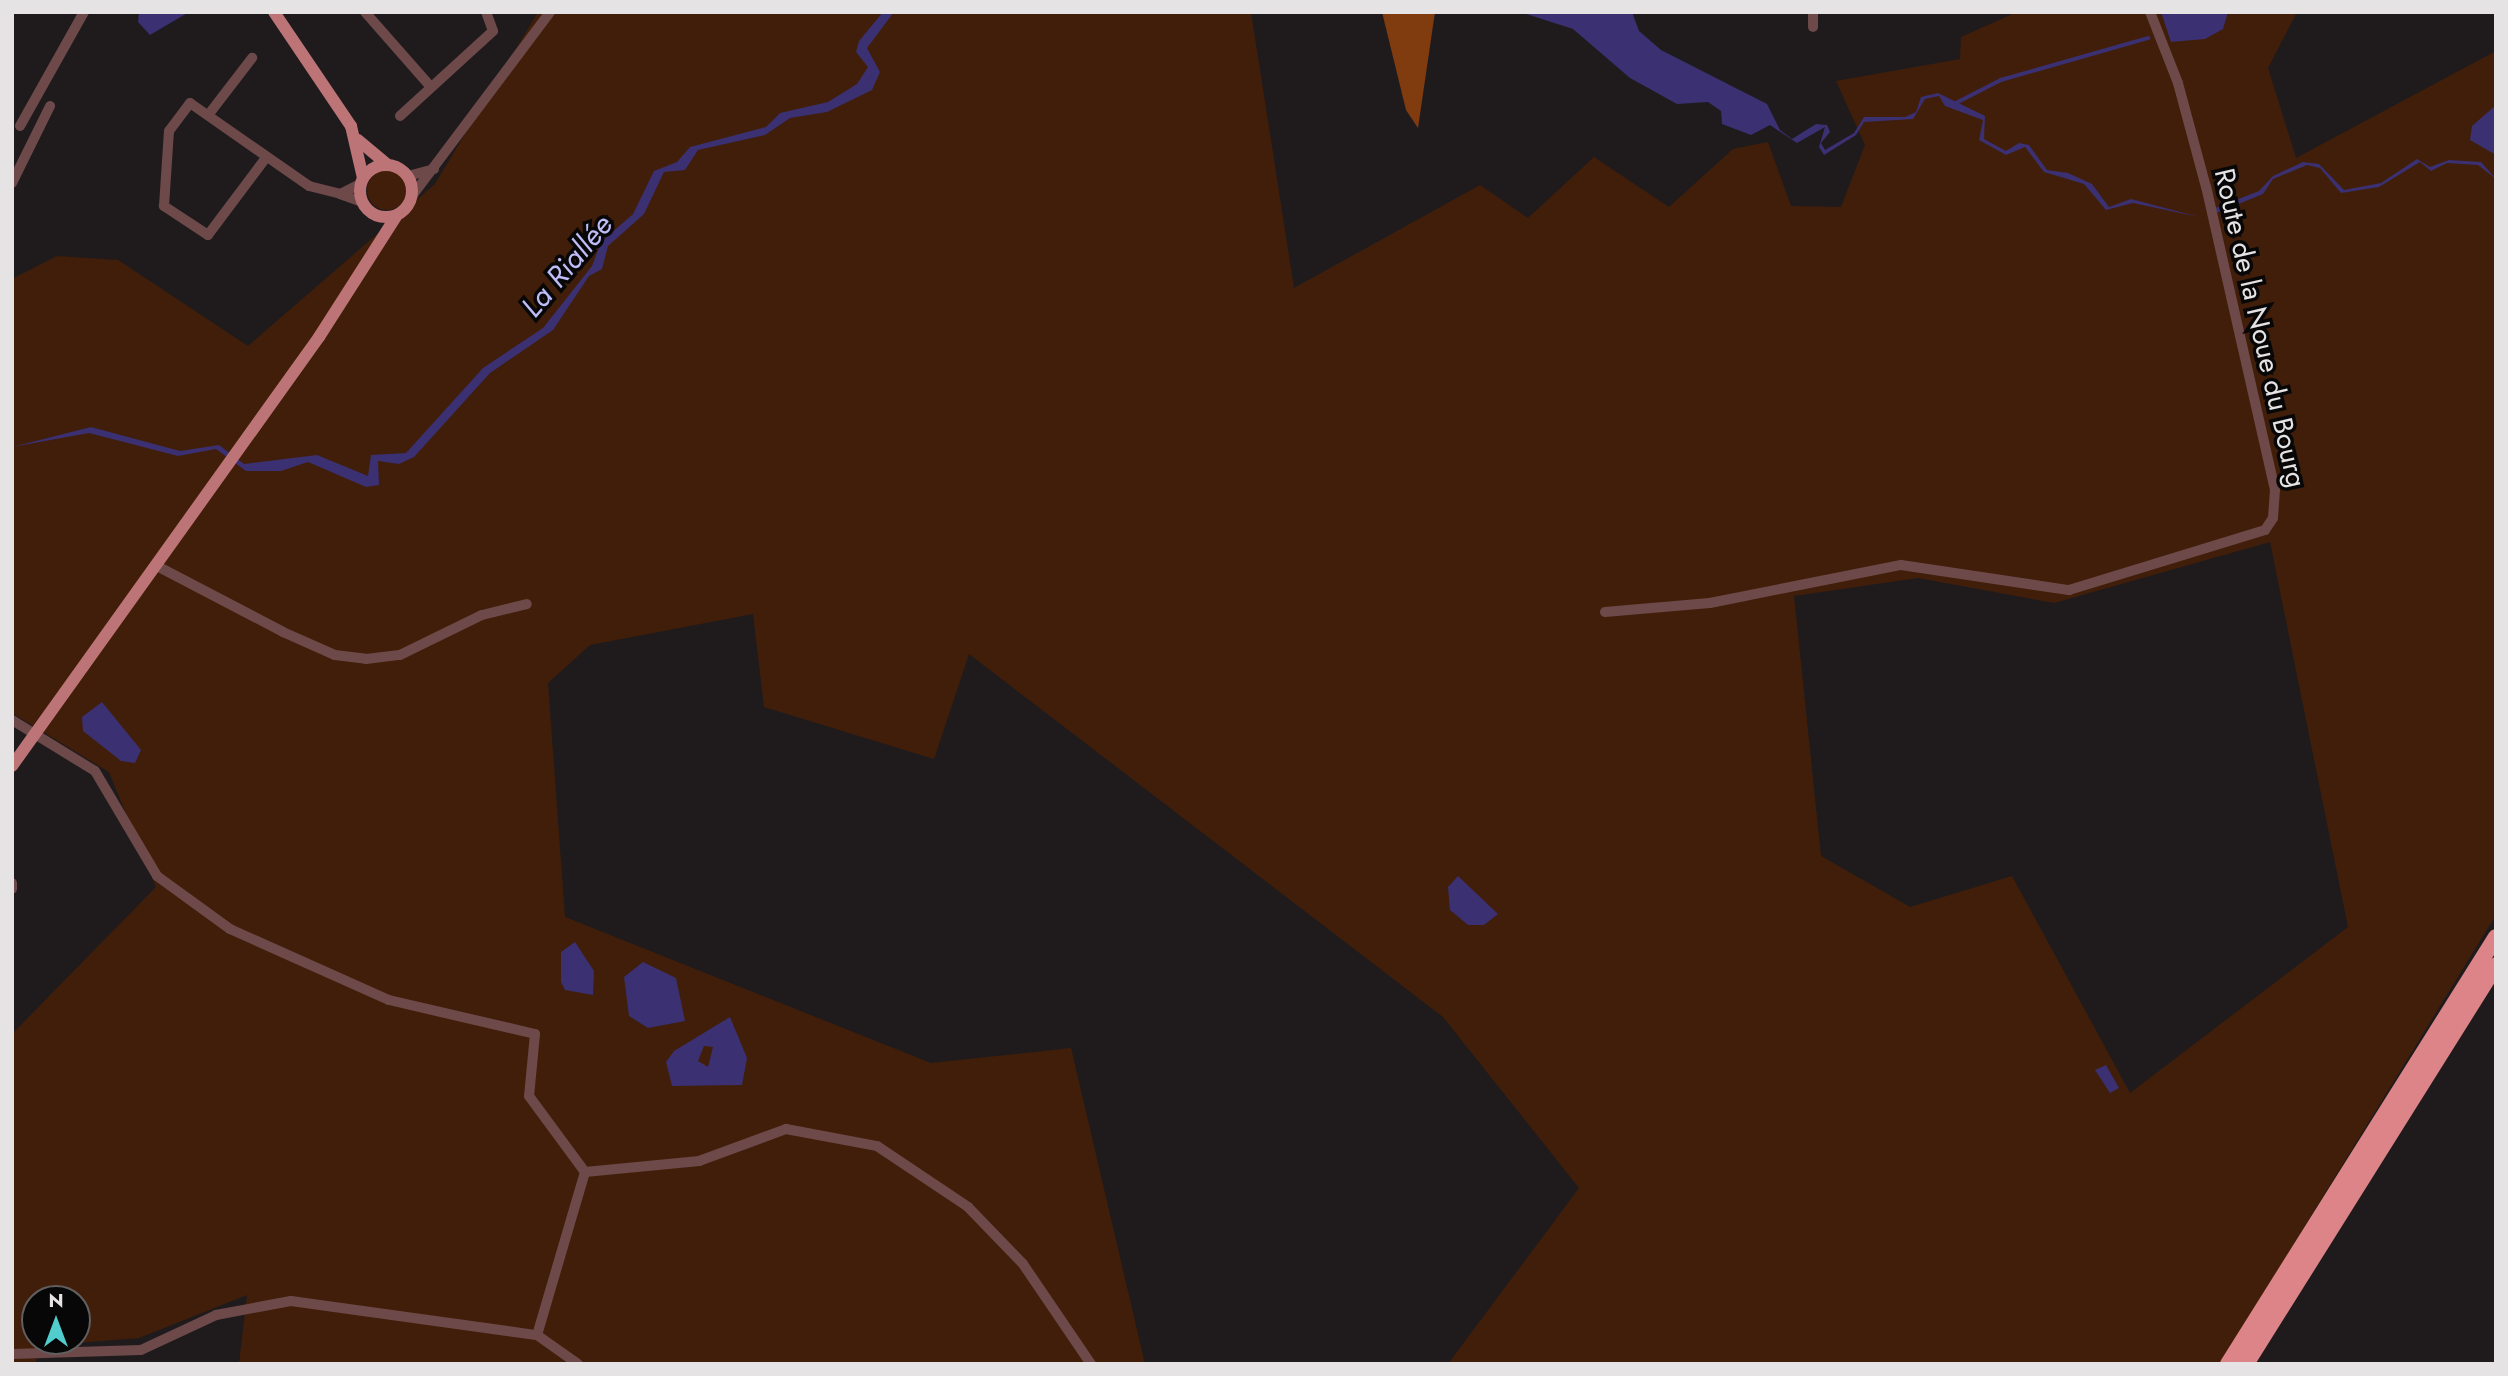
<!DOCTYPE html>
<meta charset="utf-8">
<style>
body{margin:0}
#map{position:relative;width:2508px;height:1376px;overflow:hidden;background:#1f1b1d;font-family:Jost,sans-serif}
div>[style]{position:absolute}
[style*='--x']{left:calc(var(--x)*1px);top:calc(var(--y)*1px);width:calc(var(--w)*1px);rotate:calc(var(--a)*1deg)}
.green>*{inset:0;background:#411e09}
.round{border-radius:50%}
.forest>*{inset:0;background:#803b0f}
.water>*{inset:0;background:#3a3072}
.stream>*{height:3.5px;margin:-1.75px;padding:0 1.75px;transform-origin:1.75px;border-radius:1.75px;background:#3a3072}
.minor>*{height:10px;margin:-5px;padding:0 5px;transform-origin:5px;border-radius:5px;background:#6d494a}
.major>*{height:12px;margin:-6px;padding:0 6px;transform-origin:6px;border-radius:6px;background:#bd7477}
.major>.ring{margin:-6px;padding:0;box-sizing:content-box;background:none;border:12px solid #bd7477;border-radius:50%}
.highway>*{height:16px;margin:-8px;padding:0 8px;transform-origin:8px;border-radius:8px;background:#dd8488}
span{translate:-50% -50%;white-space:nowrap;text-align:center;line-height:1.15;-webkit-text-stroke:7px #080707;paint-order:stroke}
.street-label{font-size:28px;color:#e6e3e5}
.water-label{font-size:30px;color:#bfbcf8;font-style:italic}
.frame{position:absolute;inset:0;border:14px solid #e6e3e5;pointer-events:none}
.north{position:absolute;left:21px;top:1285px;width:70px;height:70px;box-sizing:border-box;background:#080707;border:2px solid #615f60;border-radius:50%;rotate:0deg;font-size:19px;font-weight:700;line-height:28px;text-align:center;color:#e6e3e5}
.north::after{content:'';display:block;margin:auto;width:24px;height:32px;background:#52cdcd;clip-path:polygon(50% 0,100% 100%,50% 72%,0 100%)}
</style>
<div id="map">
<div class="green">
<i style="clip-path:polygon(evenodd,538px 12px,1251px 12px,1294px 288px,1480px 185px,1528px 218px,1594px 157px,1669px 207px,1733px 149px,1768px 142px,1791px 206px,1841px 207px,1865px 145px,1836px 81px,1960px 59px,1961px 37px,2017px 12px,2297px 12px,2268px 68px,2296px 158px,2496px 51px,2496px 915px,2220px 1364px,1448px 1364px,1579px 1188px,1443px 1017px,969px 654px,934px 759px,764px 707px,753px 614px,590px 645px,548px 683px,565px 917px,931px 1063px,1071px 1048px,1145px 1364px,239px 1364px,247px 1295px,139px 1338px,37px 1346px,36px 1364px,12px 1364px,12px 1034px,156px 887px,109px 772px,12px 713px,12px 279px,57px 256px,118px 260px,248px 346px,435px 184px,538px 12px,2270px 542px,2348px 927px,2130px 1093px,2012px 876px,1910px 907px,1821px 856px,1794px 596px,1918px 578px,2054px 603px,2270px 542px,538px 12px,35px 1299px,77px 1299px,77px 1341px,35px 1341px,35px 1299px)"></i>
<i class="round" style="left:367px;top:170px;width:40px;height:40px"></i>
</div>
<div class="forest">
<i style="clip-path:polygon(1382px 12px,1435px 12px,1418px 128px,1406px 110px)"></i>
</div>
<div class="water">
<i style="clip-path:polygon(139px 12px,189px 12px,150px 35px,138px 22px)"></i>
<i style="clip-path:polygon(883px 12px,894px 12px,867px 48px,880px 72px,872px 90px,827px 112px,790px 118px,765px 135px,698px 150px,685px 170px,664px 172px,644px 214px,608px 246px,602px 269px,589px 276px,553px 330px,490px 373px,414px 457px,399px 464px,378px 461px,379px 485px,366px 487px,308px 462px,281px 471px,246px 471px,216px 449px,178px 456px,89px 433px,12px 447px,91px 427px,180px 451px,219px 445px,244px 464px,317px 455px,368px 476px,371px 455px,406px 453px,483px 368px,543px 328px,592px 266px,601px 242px,633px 214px,654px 171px,677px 162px,690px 147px,766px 127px,780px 113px,828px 102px,857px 84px,868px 67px,856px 52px,859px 41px)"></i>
<i style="clip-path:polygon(1520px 12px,1632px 12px,1639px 31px,1661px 50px,1767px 104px,1780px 130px,1792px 139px,1816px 124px,1827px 125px,1830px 132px,1821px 143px,1825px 150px,1854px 133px,1864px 117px,1905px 117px,1916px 112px,1921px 97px,1938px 93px,1985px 116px,1984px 139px,2006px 151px,2019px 143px,2029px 145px,2047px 170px,2068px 173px,2092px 184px,2109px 207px,2131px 199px,2199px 217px,2133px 203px,2106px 210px,2084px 184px,2044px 172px,2025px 147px,2006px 155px,1979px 140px,1983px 120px,1945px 106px,1939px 96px,1925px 99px,1913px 119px,1864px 122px,1856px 135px,1824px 155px,1819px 147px,1825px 127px,1797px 143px,1770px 125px,1751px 135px,1722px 124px,1721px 111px,1708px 102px,1677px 104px,1630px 78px,1573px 29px)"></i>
<i style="clip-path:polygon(2161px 12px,2228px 12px,2223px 29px,2205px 39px,2171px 42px)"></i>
<i style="clip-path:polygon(2496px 105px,2496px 155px,2470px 140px,2472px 126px)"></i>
<i style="clip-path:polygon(2417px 159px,2430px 167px,2449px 160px,2481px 162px,2496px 179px,2478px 165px,2447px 163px,2431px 171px,2420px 162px,2379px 187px,2341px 193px,2320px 168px,2307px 165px,2273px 179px,2263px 194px,2214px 214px,2215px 208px,2259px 191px,2273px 176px,2303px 162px,2319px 164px,2344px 190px,2381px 183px)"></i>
<i style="clip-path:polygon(102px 702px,141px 750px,135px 763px,121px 761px,83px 731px,82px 717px)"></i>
<i style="clip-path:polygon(1458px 876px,1498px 914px,1484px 925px,1468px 925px,1450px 910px,1448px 887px)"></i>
<i style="clip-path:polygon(575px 942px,594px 971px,593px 995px,565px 990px,561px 982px,561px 952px)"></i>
<i style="clip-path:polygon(643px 962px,676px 978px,685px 1021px,648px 1028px,629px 1016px,624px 977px)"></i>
<i style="clip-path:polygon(evenodd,730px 1017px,747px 1058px,742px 1085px,672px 1086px,666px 1062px,674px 1051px,730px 1017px,704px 1046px,713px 1047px,708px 1067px,698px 1061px,704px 1046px)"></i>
<i style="clip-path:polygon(2106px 1065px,2119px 1088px,2110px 1093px,2095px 1070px)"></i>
</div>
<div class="stream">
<i style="--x:1956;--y:103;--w:51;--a:-27.1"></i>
<i style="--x:2001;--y:80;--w:153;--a:-15.9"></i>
</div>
<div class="minor">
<i style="--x:365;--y:12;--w:100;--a:48.7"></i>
<i style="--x:1813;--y:27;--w:15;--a:-90"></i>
<i style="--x:209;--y:114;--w:71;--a:-52.5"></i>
<i style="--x:400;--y:116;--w:126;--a:-42.4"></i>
<i style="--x:493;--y:31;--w:20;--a:-110"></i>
<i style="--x:20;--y:126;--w:131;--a:-60.7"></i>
<i style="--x:265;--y:159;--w:95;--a:126.9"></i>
<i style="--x:208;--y:235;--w:53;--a:-146.6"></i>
<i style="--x:164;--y:206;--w:75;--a:-86.2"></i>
<i style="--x:169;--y:131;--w:35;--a:-53"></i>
<i style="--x:190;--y:103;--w:145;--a:34.9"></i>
<i style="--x:309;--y:186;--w:32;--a:14"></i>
<i style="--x:408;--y:176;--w:27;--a:-15"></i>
<i style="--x:12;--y:183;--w:86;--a:-63.7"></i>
<i style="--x:360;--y:184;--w:22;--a:153"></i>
<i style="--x:340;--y:194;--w:23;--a:20"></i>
<i style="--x:412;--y:196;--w:230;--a:-53.1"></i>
<i style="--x:157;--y:566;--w:142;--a:27.6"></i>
<i style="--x:283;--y:632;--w:57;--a:23.9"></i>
<i style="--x:335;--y:655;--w:31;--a:7"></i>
<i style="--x:366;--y:659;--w:34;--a:-7"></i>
<i style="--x:400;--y:655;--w:91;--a:-26"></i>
<i style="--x:482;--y:615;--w:46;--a:-13.7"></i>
<i style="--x:1605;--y:612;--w:105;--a:-4.9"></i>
<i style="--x:1710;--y:603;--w:195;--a:-11.3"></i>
<i style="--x:1901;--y:565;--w:170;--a:8.5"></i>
<i style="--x:2069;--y:590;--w:205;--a:-17"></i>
<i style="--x:2265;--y:530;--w:14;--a:-56"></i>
<i style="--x:2273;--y:518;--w:28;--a:-86"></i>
<i style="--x:2275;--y:490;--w:311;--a:-102.8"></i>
<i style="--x:2206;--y:187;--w:108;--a:-105.1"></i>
<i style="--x:2178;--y:83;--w:76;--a:-111.5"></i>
<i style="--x:12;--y:720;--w:97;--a:31.6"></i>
<i style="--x:95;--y:771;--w:122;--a:59.4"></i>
<i style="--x:157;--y:876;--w:90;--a:36"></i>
<i style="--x:230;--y:929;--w:174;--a:24.1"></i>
<i style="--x:389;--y:1000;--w:150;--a:13.1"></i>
<i style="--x:535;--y:1034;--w:62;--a:95.5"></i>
<i style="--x:529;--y:1096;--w:94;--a:53.6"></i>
<i style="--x:585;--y:1172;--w:170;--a:106.4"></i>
<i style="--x:537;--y:1335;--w:50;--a:35.3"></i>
<i style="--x:12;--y:883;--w:6;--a:90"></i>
<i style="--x:585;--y:1172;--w:115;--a:-5.5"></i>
<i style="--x:699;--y:1161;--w:93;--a:-20.2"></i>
<i style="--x:786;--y:1129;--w:93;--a:10.6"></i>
<i style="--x:877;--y:1146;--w:110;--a:33.8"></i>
<i style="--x:968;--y:1207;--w:79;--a:46"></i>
<i style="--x:1023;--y:1264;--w:121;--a:55.8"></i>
<i style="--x:12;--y:1354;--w:129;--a:-1.8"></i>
<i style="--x:141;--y:1350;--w:83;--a:-25"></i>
<i style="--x:216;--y:1315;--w:76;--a:-10.6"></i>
<i style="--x:291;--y:1301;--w:248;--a:7.9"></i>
</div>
<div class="major">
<i style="--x:274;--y:12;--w:138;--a:56"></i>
<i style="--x:351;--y:126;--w:53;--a:77"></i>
<i style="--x:358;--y:140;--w:38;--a:40"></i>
<i class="ring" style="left:360px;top:165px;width:40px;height:40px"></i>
<i style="--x:12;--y:766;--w:528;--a:-54.41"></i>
<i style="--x:319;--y:337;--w:145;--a:-57.4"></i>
</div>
<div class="highway">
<i style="--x:2228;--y:1364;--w:504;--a:-57.89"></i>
<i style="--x:2246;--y:1364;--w:471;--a:-57.9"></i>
</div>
<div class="street-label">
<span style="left:2260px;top:328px;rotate:77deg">Route de la Noue du Bourg</span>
</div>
<div class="water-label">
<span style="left:567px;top:266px;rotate:-50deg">La Riallée</span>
</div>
<div class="frame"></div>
<div class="north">N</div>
</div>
